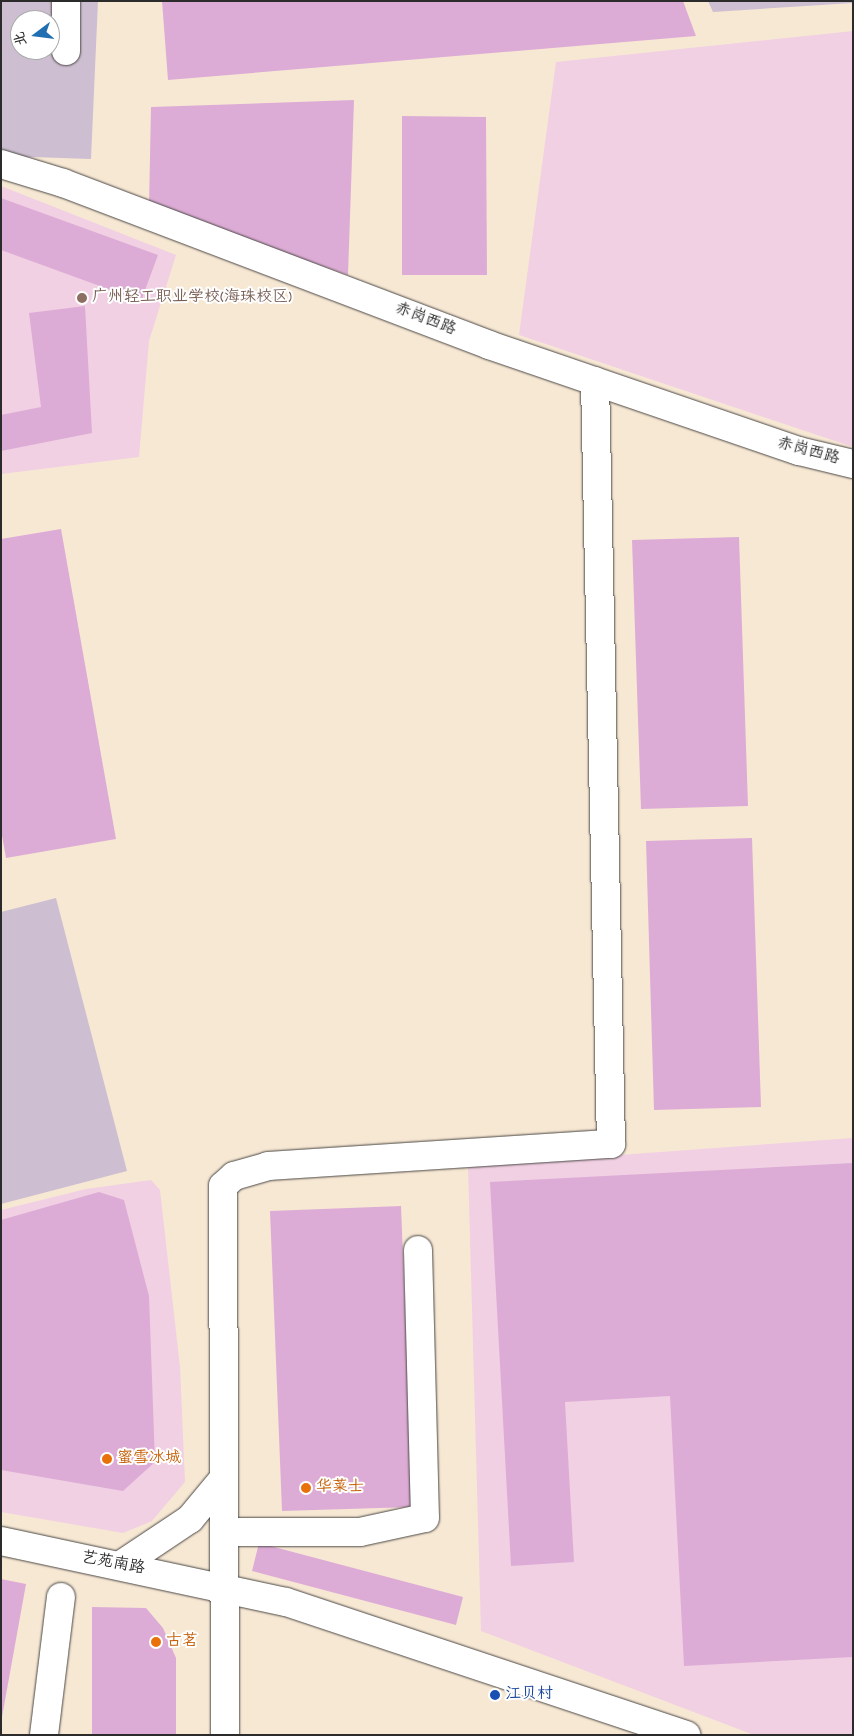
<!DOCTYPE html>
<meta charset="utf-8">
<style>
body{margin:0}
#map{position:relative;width:854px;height:1736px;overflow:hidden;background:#f7e8d4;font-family:Dekko,"LXGW WenKai TC",sans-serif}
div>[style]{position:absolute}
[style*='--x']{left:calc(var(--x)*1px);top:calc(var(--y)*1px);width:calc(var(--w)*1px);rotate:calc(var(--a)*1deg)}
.built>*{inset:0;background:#f1d0e3}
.industrial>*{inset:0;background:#cebed1}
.building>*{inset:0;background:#ddacd6}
.roads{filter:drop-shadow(0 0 1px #4a4744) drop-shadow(0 0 1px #4a4744)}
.minor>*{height:28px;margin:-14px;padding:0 14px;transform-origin:14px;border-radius:14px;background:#fff}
.dots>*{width:14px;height:14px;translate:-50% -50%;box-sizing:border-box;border:2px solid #fff;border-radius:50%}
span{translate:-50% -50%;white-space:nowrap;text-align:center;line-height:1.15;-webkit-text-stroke:4px #fff;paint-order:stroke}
.education-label{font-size:16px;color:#785e54}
.left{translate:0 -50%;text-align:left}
.street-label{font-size:16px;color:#2b2b2b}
.food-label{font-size:16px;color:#c56008}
.transit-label{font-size:16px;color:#164399}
.frame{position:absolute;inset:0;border:2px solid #2b2b2b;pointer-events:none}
.north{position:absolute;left:10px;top:10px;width:50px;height:50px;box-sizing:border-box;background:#fff;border:1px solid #aaa;border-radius:50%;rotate:255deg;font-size:14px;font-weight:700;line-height:20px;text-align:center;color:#2b2b2b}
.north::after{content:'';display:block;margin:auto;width:18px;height:22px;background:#1f6fb2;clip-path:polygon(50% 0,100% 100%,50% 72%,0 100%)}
</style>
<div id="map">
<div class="built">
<i style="clip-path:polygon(853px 31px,853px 447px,519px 335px,556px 62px)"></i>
<i style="clip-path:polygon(1px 186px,176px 255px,149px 341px,139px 457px,1px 474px)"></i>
<i style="clip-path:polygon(853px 1138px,853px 1735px,754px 1735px,481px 1631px,468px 1166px)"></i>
<i style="clip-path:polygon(151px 1180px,160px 1190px,180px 1367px,185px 1482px,152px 1521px,123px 1533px,1px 1512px,1px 1210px,86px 1189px)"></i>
</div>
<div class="industrial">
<i style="clip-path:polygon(evenodd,1px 1px,98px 1px,91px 159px,1px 156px,1px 1px,20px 20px,50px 20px,50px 50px,20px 50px,20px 20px)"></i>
<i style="clip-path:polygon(708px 1px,853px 1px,853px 3px,713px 12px)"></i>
<i style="clip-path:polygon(56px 898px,127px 1171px,1px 1204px,1px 912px)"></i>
</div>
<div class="building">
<i style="clip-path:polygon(162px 1px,683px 1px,696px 36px,168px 80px)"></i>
<i style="clip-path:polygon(354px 100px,348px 275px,149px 206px,151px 107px)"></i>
<i style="clip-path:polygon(402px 116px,486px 117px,487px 275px,402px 275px)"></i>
<i style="clip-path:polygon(1px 198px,158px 255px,141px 301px,1px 250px)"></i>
<i style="clip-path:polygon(85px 306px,92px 433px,1px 451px,1px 415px,41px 407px,29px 313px)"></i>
<i style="clip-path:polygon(61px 529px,116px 839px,6px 858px,1px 830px,1px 539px)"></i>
<i style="clip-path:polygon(739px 537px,748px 806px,641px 809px,632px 540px)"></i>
<i style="clip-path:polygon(752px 838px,761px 1107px,654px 1110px,646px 841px)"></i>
<i style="clip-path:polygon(853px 1163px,853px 1657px,684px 1666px,670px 1396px,565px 1402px,574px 1562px,511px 1566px,490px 1182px)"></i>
<i style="clip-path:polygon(99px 1192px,124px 1200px,149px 1296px,155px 1462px,123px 1491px,1px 1470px,1px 1220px)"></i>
<i style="clip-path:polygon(401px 1206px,413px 1507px,282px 1511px,270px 1211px)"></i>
<i style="clip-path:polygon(259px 1543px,463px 1597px,456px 1625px,252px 1571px)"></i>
<i style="clip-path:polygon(1px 1579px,26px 1584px,2px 1717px,1px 1717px)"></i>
<i style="clip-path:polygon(92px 1607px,146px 1608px,163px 1628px,176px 1658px,176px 1735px,92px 1735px)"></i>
</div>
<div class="roads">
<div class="minor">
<i style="--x:66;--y:51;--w:50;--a:-90"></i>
<i style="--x:1;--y:164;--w:65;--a:17"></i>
<i style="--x:63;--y:183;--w:456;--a:20.8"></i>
<i style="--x:489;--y:345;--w:328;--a:18.9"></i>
<i style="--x:799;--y:451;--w:56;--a:13.5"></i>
<i style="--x:225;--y:1532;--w:135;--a:0"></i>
<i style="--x:360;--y:1532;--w:66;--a:-12.2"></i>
<i style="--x:425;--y:1518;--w:268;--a:-91.5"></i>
<i style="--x:1;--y:1541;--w:291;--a:12.1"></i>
<i style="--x:286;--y:1602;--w:422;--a:18.4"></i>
<i style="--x:121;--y:1565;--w:83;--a:-33.7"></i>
<i style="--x:190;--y:1519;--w:53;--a:-50.3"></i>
<i style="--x:44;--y:1735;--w:139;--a:-83"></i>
<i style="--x:225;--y:1735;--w:549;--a:-90.21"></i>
<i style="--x:223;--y:1186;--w:15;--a:-42"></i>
<i style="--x:234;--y:1176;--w:35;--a:-16"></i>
<i style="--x:268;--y:1166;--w:344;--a:-3.7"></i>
<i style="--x:611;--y:1144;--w:763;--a:-91.2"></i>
</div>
</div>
<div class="dots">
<i style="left:82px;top:298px;background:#8d6e63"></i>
<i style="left:107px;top:1459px;background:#e8710a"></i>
<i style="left:306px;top:1488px;background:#e8710a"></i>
<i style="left:156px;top:1642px;background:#e8710a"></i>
<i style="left:495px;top:1695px;background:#1a4fb4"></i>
</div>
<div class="education-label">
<span class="left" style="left:92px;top:298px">广州轻工职业学校(海珠校区)</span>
</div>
<div class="street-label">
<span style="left:425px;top:320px;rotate:21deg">赤岗西路</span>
<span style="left:808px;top:452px;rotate:15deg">赤岗西路</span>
<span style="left:113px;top:1564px;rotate:11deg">艺苑南路</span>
</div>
<div class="food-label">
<span class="left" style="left:117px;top:1459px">蜜雪冰城</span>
<span class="left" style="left:316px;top:1488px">华莱士</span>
<span class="left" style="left:166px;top:1642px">古茗</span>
</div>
<div class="transit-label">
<span class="left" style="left:505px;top:1695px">江贝村</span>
</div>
<div class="frame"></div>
<div class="north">北</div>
</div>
